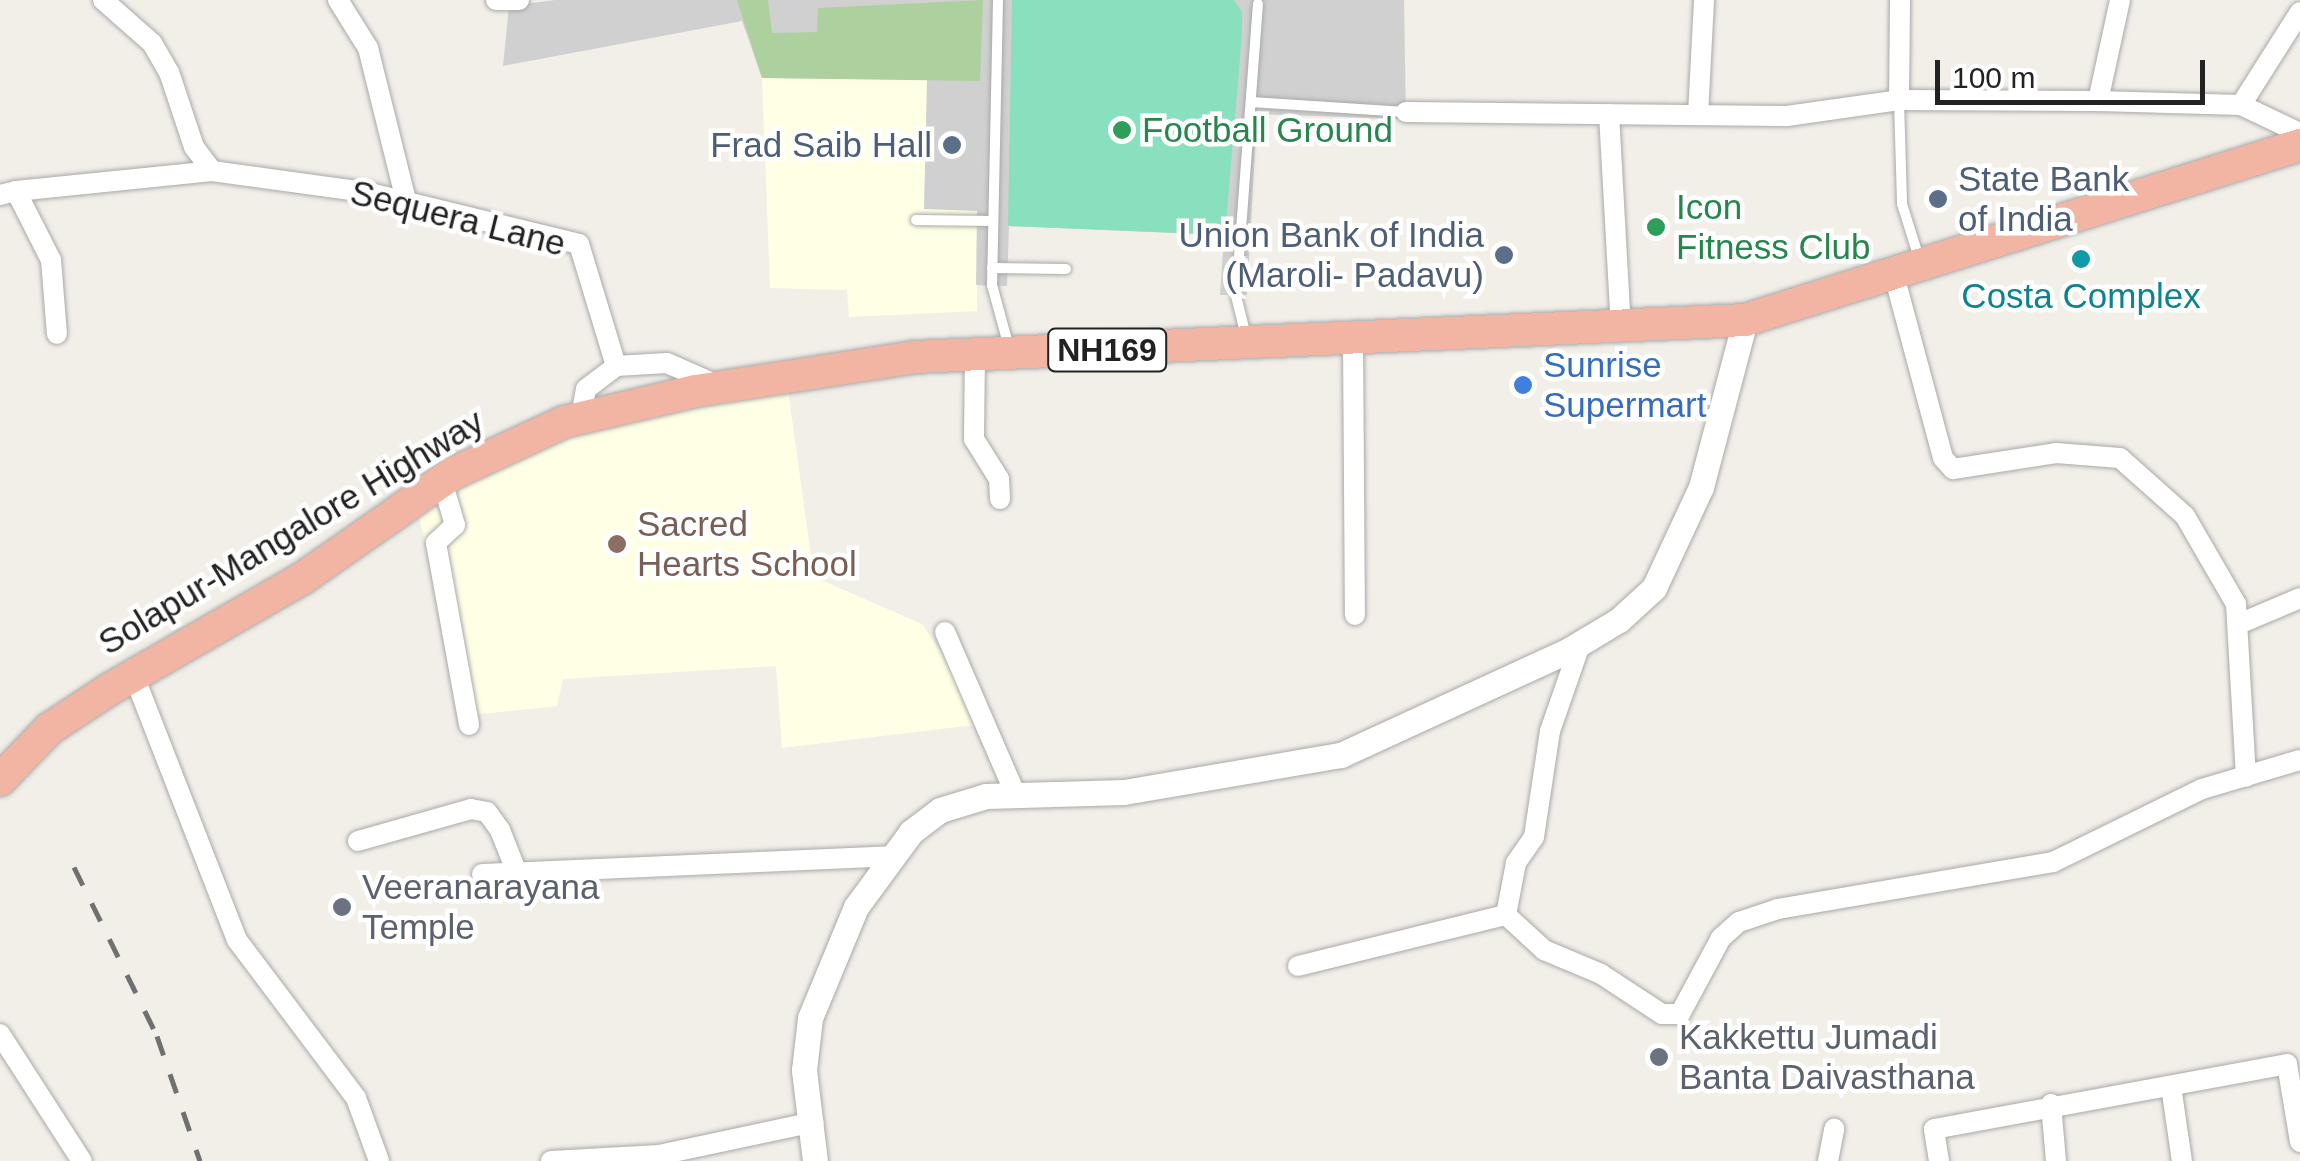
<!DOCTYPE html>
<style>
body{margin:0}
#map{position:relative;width:2300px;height:1161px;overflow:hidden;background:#f2efe9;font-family:Arial,sans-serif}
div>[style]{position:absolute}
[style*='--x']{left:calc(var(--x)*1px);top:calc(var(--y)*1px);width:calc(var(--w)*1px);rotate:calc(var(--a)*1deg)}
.education>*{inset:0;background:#ffffe5}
.religious>*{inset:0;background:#d0d0d0}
.forest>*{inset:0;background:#add19e}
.pitch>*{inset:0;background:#88e0be}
.roads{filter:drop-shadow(0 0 2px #a9a9a9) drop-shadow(0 0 2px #a9a9a9)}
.service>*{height:10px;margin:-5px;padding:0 5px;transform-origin:5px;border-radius:5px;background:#fff}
.minor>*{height:20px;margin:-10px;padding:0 10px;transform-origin:10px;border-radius:10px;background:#fff}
.tertiary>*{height:25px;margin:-12.5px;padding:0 12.5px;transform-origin:12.5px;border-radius:12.5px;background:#fff}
.trunk>*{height:32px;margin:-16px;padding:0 16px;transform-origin:16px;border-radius:16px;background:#f2b4a3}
.rail>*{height:5px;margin-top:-2.5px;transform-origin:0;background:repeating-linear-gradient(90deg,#707070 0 20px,transparent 0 40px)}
.dots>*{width:28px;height:28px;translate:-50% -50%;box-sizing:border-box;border:5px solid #fff;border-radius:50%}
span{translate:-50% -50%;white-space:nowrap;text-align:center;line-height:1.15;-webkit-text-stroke:9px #fff;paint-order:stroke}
.shield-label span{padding:2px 8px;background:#fff;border:2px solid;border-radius:8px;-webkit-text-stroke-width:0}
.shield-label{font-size:32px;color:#222;font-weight:700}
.leisure-label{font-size:35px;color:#27864d}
.left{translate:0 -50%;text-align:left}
.service-label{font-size:35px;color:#4e5e75}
.right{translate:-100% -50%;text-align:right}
.street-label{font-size:35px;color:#222}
.culture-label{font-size:35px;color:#0d838f}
.shop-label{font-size:35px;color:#366cbe}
.education-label{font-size:35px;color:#785e54}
.worship-label{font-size:35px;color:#5b616d}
.scale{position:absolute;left:1935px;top:60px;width:270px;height:45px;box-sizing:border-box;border:5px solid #222;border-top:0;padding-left:12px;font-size:30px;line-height:35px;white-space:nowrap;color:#222;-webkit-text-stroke:8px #fff;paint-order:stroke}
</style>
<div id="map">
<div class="education">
<i style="clip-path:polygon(762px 78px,928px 79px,924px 208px,977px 210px,977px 311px,849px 317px,847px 290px,770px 288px)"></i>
<i style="clip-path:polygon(788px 390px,814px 577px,922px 624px,979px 709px,974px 725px,782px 748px,776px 666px,563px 679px,557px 706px,471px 715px,417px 511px,538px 436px)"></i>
</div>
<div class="religious">
<i style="clip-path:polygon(555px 0,1404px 0,1406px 119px,1257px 114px,1247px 295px,1220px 295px,1224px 235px,1009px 226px,1007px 286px,976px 285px,977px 211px,924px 209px,927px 79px,762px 78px,742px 21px,503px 66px,509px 6px)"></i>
</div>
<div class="forest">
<i style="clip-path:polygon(737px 0,768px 0,772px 33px,817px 32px,818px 8px,983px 0,980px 81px,762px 78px)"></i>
</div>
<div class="pitch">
<i style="clip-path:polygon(1012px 0,1234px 0,1242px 12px,1242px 34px,1225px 235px,1008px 226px)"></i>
</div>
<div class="roads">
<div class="service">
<i style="--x:998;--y:0;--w:285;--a:91.2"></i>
<i style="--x:992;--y:285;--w:64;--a:74.7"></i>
<i style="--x:1899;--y:101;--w:103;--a:88.3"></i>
<i style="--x:1902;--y:204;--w:60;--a:72.5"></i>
<i style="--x:1251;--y:102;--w:155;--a:3.7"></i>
<i style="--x:916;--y:220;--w:77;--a:0.7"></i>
<i style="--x:992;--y:268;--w:74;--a:0.8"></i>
<i style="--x:1246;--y:336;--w:41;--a:-104"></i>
<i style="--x:1236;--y:296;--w:293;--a:-85.7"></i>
</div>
<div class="minor">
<i style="--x:103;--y:0;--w:65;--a:41.3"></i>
<i style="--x:152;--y:43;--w:34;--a:60"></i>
<i style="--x:169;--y:72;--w:79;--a:71.6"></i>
<i style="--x:194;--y:147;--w:30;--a:53"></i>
<i style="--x:338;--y:0;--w:57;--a:58"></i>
<i style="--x:368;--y:48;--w:157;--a:76"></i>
<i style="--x:496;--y:0;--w:23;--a:0"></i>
<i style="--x:1899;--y:100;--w:100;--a:-89.4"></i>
<i style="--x:2098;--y:101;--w:103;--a:-77.7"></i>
<i style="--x:2241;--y:105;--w:110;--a:-57.6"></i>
<i style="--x:1406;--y:112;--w:381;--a:0.6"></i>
<i style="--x:1787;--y:116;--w:113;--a:-8.1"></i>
<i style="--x:1899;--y:100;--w:199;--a:0.3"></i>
<i style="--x:2098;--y:101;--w:143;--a:1.6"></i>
<i style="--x:2241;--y:105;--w:65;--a:25.4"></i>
<i style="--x:1609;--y:114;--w:212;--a:86.8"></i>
<i style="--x:1698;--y:115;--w:115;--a:-87"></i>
<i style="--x:16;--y:191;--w:197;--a:-5.8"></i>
<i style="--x:212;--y:171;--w:155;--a:7.8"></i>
<i style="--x:366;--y:192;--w:219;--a:13.7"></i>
<i style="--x:579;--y:244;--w:127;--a:73.1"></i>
<i style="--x:0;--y:195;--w:16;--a:-14"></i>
<i style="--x:16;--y:191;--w:77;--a:63.1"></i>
<i style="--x:51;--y:260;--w:74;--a:85.4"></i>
<i style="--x:1894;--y:275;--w:189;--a:75"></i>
<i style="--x:1943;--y:458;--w:15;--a:48"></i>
<i style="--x:1953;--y:469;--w:104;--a:-8.8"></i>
<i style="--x:2056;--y:453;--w:64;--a:4.5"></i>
<i style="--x:2120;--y:458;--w:87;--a:41.7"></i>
<i style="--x:2185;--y:516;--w:102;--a:59.9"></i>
<i style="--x:2236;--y:604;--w:173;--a:86.7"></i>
<i style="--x:1353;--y:339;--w:276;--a:89.6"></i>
<i style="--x:975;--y:355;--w:84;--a:90.7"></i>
<i style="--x:974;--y:439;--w:47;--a:58"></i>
<i style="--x:999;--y:479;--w:20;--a:87"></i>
<i style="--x:581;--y:417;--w:28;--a:-80"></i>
<i style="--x:586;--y:389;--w:38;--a:-37"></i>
<i style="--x:616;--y:366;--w:51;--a:-3.4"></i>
<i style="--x:667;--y:363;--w:52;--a:23.6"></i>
<i style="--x:442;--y:481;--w:46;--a:73.5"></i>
<i style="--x:455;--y:525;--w:26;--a:137"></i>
<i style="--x:436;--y:543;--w:185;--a:79.7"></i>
<i style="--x:2239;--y:624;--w:66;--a:-23.1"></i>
<i style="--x:945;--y:632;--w:178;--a:66.5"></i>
<i style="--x:1581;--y:642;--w:94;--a:109.2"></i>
<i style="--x:1550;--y:731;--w:107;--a:98.6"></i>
<i style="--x:1534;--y:837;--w:32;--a:125"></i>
<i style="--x:1516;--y:863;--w:53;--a:100.9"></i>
<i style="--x:1506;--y:915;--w:52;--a:42.6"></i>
<i style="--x:1544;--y:950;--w:62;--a:22.8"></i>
<i style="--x:1601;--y:974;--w:73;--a:33.3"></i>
<i style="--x:1662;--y:1014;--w:18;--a:0"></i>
<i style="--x:1680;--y:1014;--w:86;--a:-61.7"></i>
<i style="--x:1721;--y:938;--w:24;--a:-42"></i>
<i style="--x:1739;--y:922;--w:41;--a:-18.4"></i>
<i style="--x:1778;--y:909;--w:279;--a:-9.7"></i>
<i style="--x:2053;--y:862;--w:166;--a:-26.1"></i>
<i style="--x:2202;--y:789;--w:102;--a:-16.5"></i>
<i style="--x:134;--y:676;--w:283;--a:68.7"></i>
<i style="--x:237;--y:940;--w:198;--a:53"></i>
<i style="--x:356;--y:1098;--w:67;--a:69.9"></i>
<i style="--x:358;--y:841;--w:117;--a:-15.8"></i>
<i style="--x:471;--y:809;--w:16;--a:11"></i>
<i style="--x:487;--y:812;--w:22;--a:54"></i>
<i style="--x:500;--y:830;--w:46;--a:68.4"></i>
<i style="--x:482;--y:874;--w:411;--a:-2.5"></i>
<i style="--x:1298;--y:966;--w:214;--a:-13.8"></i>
<i style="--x:0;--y:1034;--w:151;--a:57.2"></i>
<i style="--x:2171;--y:1086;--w:76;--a:81.7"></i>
<i style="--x:2051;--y:1104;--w:57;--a:85"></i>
<i style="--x:551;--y:1161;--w:108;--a:-3.2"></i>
<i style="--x:659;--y:1155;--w:158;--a:-12"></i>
<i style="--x:1828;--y:1161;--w:33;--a:-79"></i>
<i style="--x:1939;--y:1161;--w:32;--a:-99"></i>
<i style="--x:1934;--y:1129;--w:359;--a:-10.4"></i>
<i style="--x:2287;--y:1064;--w:79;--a:80.5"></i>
</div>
<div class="tertiary">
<i style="--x:815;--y:1161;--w:92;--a:-96.9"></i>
<i style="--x:804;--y:1070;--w:52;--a:-83.4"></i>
<i style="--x:810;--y:1018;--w:120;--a:-67.5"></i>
<i style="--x:856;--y:907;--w:93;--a:-53.7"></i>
<i style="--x:911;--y:832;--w:36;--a:-37"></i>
<i style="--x:940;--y:810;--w:48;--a:-16.9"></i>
<i style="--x:986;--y:796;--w:138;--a:-1.7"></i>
<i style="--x:1124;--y:792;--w:220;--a:-9.7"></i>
<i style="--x:1341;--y:755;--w:251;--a:-24.7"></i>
<i style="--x:1569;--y:650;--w:58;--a:-31"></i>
<i style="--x:1619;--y:620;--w:47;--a:-42.4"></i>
<i style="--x:1654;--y:588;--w:111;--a:-65"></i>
<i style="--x:1701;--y:487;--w:173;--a:-75.2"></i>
</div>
<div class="trunk">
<i style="--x:0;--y:780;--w:71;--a:-46.1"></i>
<i style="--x:49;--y:729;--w:73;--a:-33.3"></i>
<i style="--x:110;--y:689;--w:223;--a:-29.9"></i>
<i style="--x:303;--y:578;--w:182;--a:-34.9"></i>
<i style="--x:452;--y:474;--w:123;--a:-24.9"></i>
<i style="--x:564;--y:422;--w:136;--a:-13.2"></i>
<i style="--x:696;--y:391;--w:222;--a:-8.8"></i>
<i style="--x:915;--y:357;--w:831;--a:-2.55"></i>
<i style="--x:1745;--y:320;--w:582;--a:-17.5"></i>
</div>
</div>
<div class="rail">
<i style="--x:74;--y:867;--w:188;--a:63.8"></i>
<i style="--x:157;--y:1036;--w:132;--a:71"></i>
</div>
<div class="dots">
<i style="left:1122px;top:130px;background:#2e9e5b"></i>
<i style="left:952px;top:145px;background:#5c6f8a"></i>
<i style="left:1938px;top:199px;background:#5c6f8a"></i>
<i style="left:1656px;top:227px;background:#2e9e5b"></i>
<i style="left:1504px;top:255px;background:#5c6f8a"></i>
<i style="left:2081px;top:259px;background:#0f9aa8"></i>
<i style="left:1523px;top:385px;background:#3f7fe0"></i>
<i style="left:617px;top:544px;background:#8d6e63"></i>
<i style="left:342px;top:907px;background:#6b7280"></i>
<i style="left:1659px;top:1057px;background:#6b7280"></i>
</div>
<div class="shield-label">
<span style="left:1107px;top:350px">NH169</span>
</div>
<div class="leisure-label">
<span class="left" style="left:1142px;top:130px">Football Ground</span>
<span class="left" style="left:1676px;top:227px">Icon<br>Fitness Club</span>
</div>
<div class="service-label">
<span class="right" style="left:932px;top:145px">Frad Saib Hall</span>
<span class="left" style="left:1958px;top:199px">State Bank<br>of India</span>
<span class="right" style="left:1484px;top:255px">Union Bank of India<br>(Maroli- Padavu)</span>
</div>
<div class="street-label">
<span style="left:458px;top:218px;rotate:14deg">Sequera Lane</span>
<span style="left:291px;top:532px;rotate:-31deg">Solapur-Mangalore Highway</span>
</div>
<div class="culture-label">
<span style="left:2081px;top:296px">Costa Complex</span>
</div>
<div class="shop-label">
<span class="left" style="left:1543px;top:385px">Sunrise<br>Supermart</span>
</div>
<div class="education-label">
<span class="left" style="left:637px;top:544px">Sacred<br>Hearts School</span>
</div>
<div class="worship-label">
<span class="left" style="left:362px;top:907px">Veeranarayana<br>Temple</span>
<span class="left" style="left:1679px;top:1057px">Kakkettu Jumadi<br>Banta Daivasthana</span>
</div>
<div class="scale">100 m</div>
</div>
